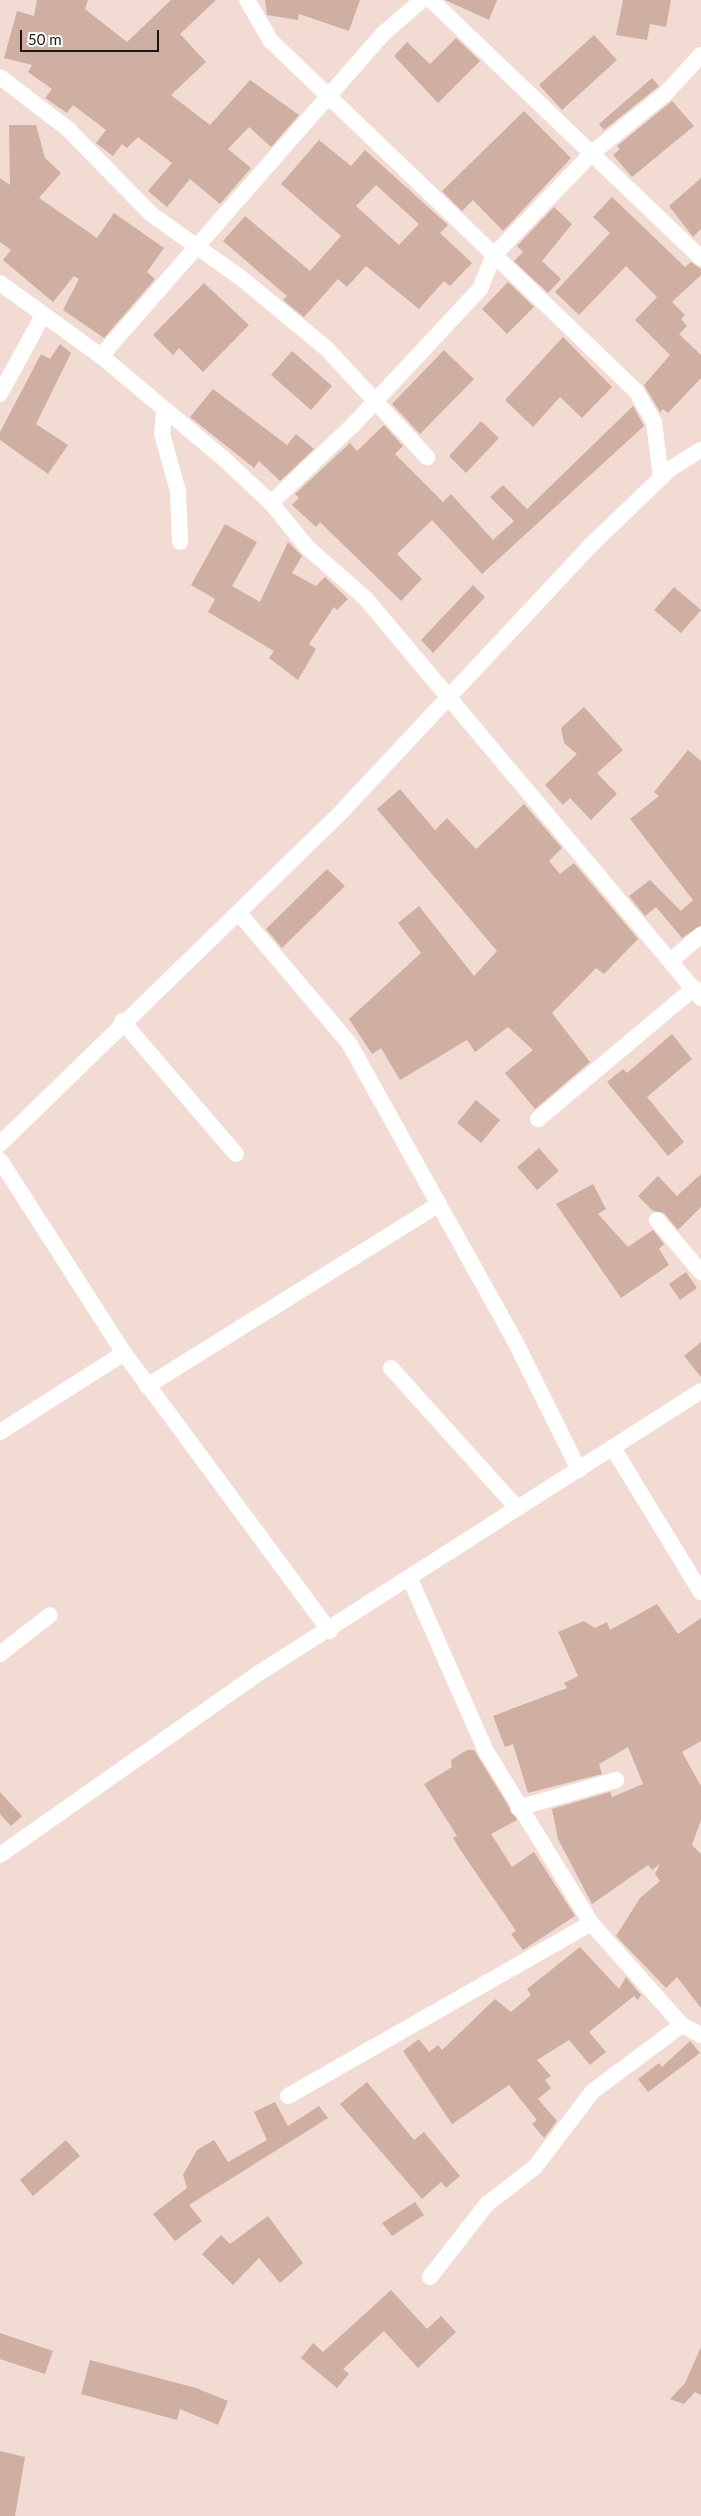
<!DOCTYPE html>
<style>
body{margin:0}
#map{position:relative;width:701px;height:2516px;overflow:hidden;background:#f2dbd2;font-family:Lato,sans-serif}
div>[style]{position:absolute}
[style*='--x']{left:calc(var(--x)*1px);top:calc(var(--y)*1px);width:calc(var(--w)*1px);rotate:calc(var(--a)*1deg)}
.building>*{inset:0;background:#cfafa2}
.minor>*{height:16px;margin:-8px;padding:0 8px;transform-origin:8px;border-radius:8px;background:#fff}
span{translate:-50% -50%;white-space:nowrap;text-align:center;line-height:1.15;-webkit-text-stroke:5px #fff;paint-order:stroke}
.scale{position:absolute;left:20px;top:30px;width:139px;height:22px;box-sizing:border-box;border:2px solid #1e1613;border-top:0;padding-left:6px;font-size:15px;line-height:18px;white-space:nowrap;color:#1e1613;-webkit-text-stroke:4px #fff;paint-order:stroke}
</style>
<div id="map">
<div class="building">
<i style="clip-path:polygon(37px 0,88px 0,85px 9px,127px 42px,171px 0,216px 0,180px 34px,206px 62px,171px 95px,210px 125px,250px 80px,299px 115px,271px 147px,249px 127px,228px 149px,251px 168px,220px 204px,190px 179px,167px 207px,148px 191px,172px 163px,138px 137px,127px 148px,122px 144px,113px 156px,96px 143px,106px 130px,73px 105px,67px 113px,45px 98px,52px 89px,28px 72px,32px 65px,4px 58px,17px 11px,34px 16px)"></i>
<i style="clip-path:polygon(265px 0,360px 0,349px 31px,299px 14px,298px 20px,267px 15px)"></i>
<i style="clip-path:polygon(445px 0,497px 0,489px 20px)"></i>
<i style="clip-path:polygon(623px 0,671px 0,666px 27px,650px 24px,647px 40px,616px 35px)"></i>
<i style="clip-path:polygon(594px 35px,617px 60px,562px 110px,539px 85px)"></i>
<i style="clip-path:polygon(456px 38px,480px 61px,438px 103px,394px 56px,407px 42px,430px 64px)"></i>
<i style="clip-path:polygon(652px 78px,659px 86px,604px 130px,599px 124px)"></i>
<i style="clip-path:polygon(672px 101px,694px 126px,632px 177px,613px 155px,620px 149px,617px 146px)"></i>
<i style="clip-path:polygon(524px 111px,571px 158px,503px 231px,473px 200px,462px 211px,442px 191px)"></i>
<i style="clip-path:polygon(9px 125px,36px 125px,45px 158px,61px 173px,39px 198px,97px 238px,114px 213px,164px 248px,147px 272px,155px 279px,104px 338px,63px 310px,79px 279px,74px 276px,53px 302px,3px 260px,11px 250px,0 242px,0 178px,10px 185px)"></i>
<i style="clip-path:polygon(evenodd,319px 140px,351px 166px,365px 150px,448px 225px,440px 233px,472px 263px,450px 286px,444px 281px,419px 309px,366px 266px,347px 287px,338px 279px,304px 317px,283px 300px,287px 296px,223px 241px,245px 216px,310px 271px,341px 236px,281px 184px,319px 140px,376px 185px,419px 224px,399px 245px,356px 206px,376px 185px)"></i>
<i style="clip-path:polygon(701px 178px,701px 229px,693px 237px,669px 206px)"></i>
<i style="clip-path:polygon(612px 197px,685px 267px,691px 262px,701px 269px,701px 275px,672px 302px,685px 315px,681px 319px,687px 326px,679px 334px,701px 355px,701px 378px,668px 413px,663px 409px,660px 412px,644px 385px,670px 355px,635px 320px,657px 297px,626px 266px,579px 315px,555px 292px,610px 233px,593px 217px)"></i>
<i style="clip-path:polygon(554px 207px,572px 224px,542px 261px,561px 279px,548px 293px,514px 261px,523px 252px,517px 246px)"></i>
<i style="clip-path:polygon(508px 282px,534px 307px,507px 334px,482px 309px)"></i>
<i style="clip-path:polygon(204px 283px,249px 325px,203px 372px,179px 348px,173px 355px,153px 335px)"></i>
<i style="clip-path:polygon(563px 337px,612px 387px,582px 418px,560px 397px,533px 427px,505px 400px)"></i>
<i style="clip-path:polygon(60px 344px,71px 353px,36px 424px,68px 445px,48px 474px,0 440px,0 432px,41px 354px,50px 359px)"></i>
<i style="clip-path:polygon(444px 350px,474px 379px,420px 434px,392px 404px)"></i>
<i style="clip-path:polygon(292px 351px,332px 386px,311px 410px,271px 375px)"></i>
<i style="clip-path:polygon(213px 389px,287px 445px,296px 434px,314px 449px,280px 481px,259px 461px,254px 468px,190px 417px)"></i>
<i style="clip-path:polygon(633px 406px,644px 426px,482px 574px,432px 520px,397px 554px,422px 579px,401px 601px,320px 522px,316px 527px,292px 505px,299px 498px,295px 494px,350px 443px,357px 451px,384px 425px,403px 446px,395px 454px,443px 502px,451px 494px,493px 540px,514px 521px,490px 497px,503px 485px,527px 509px)"></i>
<i style="clip-path:polygon(481px 421px,499px 438px,466px 473px,449px 456px)"></i>
<i style="clip-path:polygon(225px 524px,257px 542px,232px 586px,260px 602px,288px 542px,302px 556px,292px 573px,316px 586px,325px 577px,348px 599px,337px 610px,334px 607px,309px 644px,316px 649px,298px 680px,269px 658px,274px 651px,208px 612px,215px 599px,191px 585px)"></i>
<i style="clip-path:polygon(473px 585px,485px 597px,433px 653px,421px 640px)"></i>
<i style="clip-path:polygon(674px 587px,701px 610px,681px 633px,654px 610px)"></i>
<i style="clip-path:polygon(584px 707px,623px 750px,597px 773px,617px 794px,591px 820px,570px 798px,563px 805px,545px 785px,577px 754px,564px 743px,561px 728px)"></i>
<i style="clip-path:polygon(688px 750px,701px 761px,701px 925px,682px 938px,656px 907px,645px 916px,629px 896px,650px 880px,681px 911px,693px 900px,630px 819px,659px 796px,654px 792px)"></i>
<i style="clip-path:polygon(400px 789px,435px 830px,447px 818px,476px 849px,524px 804px,562px 848px,549px 861px,560px 874px,574px 863px,638px 939px,604px 974px,596px 968px,552px 1013px,590px 1062px,535px 1109px,505px 1073px,533px 1050px,508px 1027px,475px 1052px,467px 1040px,400px 1080px,381px 1048px,372px 1054px,349px 1019px,421px 953px,398px 923px,419px 906px,474px 976px,497px 951px,377px 809px)"></i>
<i style="clip-path:polygon(327px 869px,345px 886px,282px 948px,266px 929px)"></i>
<i style="clip-path:polygon(672px 1034px,692px 1059px,647px 1097px,684px 1142px,668px 1156px,607px 1082px,623px 1069px,627px 1073px)"></i>
<i style="clip-path:polygon(476px 1100px,500px 1120px,481px 1143px,457px 1123px)"></i>
<i style="clip-path:polygon(539px 1148px,559px 1171px,537px 1190px,517px 1167px)"></i>
<i style="clip-path:polygon(701px 1174px,701px 1207px,678px 1230px,664px 1213px,653px 1211px,638px 1196px,658px 1176px,677px 1196px)"></i>
<i style="clip-path:polygon(593px 1184px,606px 1209px,598px 1214px,628px 1247px,653px 1230px,664px 1244px,659px 1249px,669px 1265px,621px 1298px,556px 1204px)"></i>
<i style="clip-path:polygon(686px 1272px,697px 1288px,680px 1300px,669px 1284px)"></i>
<i style="clip-path:polygon(701px 1342px,701px 1377px,684px 1356px)"></i>
<i style="clip-path:polygon(657px 1604px,678px 1634px,701px 1618px,701px 1741px,682px 1752px,701px 1786px,701px 1820px,692px 1845px,701px 1854px,701px 2008px,677px 1977px,666px 1988px,616px 1936px,640px 1898px,660px 1881px,655px 1874px,660px 1864px,652px 1870px,648px 1865px,592px 1904px,558px 1839px,552px 1809px,610px 1792px,612px 1797px,643px 1784px,628px 1747px,599px 1764px,602px 1774px,528px 1793px,513px 1744px,505px 1747px,493px 1716px,567px 1688px,564px 1683px,578px 1676px,558px 1632px,584px 1621px,595px 1628px,607px 1622px,610px 1630px)"></i>
<i style="clip-path:polygon(467px 1750px,474px 1750px,517px 1820px,491px 1834px,512px 1867px,534px 1852px,575px 1916px,523px 1950px,511px 1934px,516px 1931px,461px 1851px,453px 1838px,457px 1836px,424px 1784px,452px 1767px,451px 1760px)"></i>
<i style="clip-path:polygon(0 1792px,22px 1816px,11px 1826px,0 1814px)"></i>
<i style="clip-path:polygon(580px 1947px,619px 1989px,626px 1977px,641px 1995px,638px 2000px,634px 1996px,589px 2032px,606px 2052px,590px 2065px,569px 2040px,537px 2060px,551px 2076px,545px 2080px,551px 2088px,538px 2099px,557px 2121px,544px 2138px,532px 2124px,537px 2120px,509px 2085px,452px 2124px,403px 2051px,419px 2039px,429px 2052px,438px 2045px,442px 2050px,495px 1999px,511px 2012px,531px 1995px,527px 1989px)"></i>
<i style="clip-path:polygon(690px 2041px,700px 2053px,648px 2092px,638px 2079px,659px 2063px,662px 2067px)"></i>
<i style="clip-path:polygon(367px 2082px,414px 2140px,424px 2132px,460px 2176px,446px 2188px,441px 2182px,422px 2199px,340px 2104px)"></i>
<i style="clip-path:polygon(275px 2102px,288px 2126px,319px 2106px,328px 2118px,189px 2205px,202px 2221px,175px 2241px,153px 2214px,187px 2188px,183px 2175px,197px 2150px,214px 2140px,228px 2162px,267px 2140px,254px 2112px)"></i>
<i style="clip-path:polygon(66px 2140px,80px 2156px,33px 2196px,20px 2180px)"></i>
<i style="clip-path:polygon(415px 2202px,424px 2215px,392px 2236px,382px 2223px)"></i>
<i style="clip-path:polygon(268px 2216px,303px 2263px,280px 2283px,259px 2258px,233px 2285px,202px 2254px,221px 2235px,230px 2244px)"></i>
<i style="clip-path:polygon(391px 2290px,427px 2329px,441px 2316px,456px 2332px,418px 2368px,384px 2331px,343px 2369px,349px 2374px,337px 2388px,301px 2358px,313px 2343px,323px 2352px)"></i>
<i style="clip-path:polygon(0 2333px,53px 2351px,45px 2374px,0 2359px)"></i>
<i style="clip-path:polygon(701px 2347px,701px 2395px,695px 2392px,684px 2404px,670px 2399px,685px 2383px)"></i>
<i style="clip-path:polygon(90px 2360px,196px 2388px,228px 2401px,218px 2425px,180px 2409px,177px 2420px,81px 2394px)"></i>
<i style="clip-path:polygon(0 2451px,25px 2457px,15px 2516px,0 2516px)"></i>
</div>
<div class="minor">
<i style="--x:247;--y:0;--w:48;--a:59.7"></i>
<i style="--x:271;--y:41;--w:506;--a:43.8"></i>
<i style="--x:636;--y:391;--w:36;--a:60"></i>
<i style="--x:654;--y:422;--w:56;--a:82.9"></i>
<i style="--x:431;--y:0;--w:373;--a:43.7"></i>
<i style="--x:0;--y:77;--w:86;--a:37.4"></i>
<i style="--x:68;--y:129;--w:119;--a:45.7"></i>
<i style="--x:151;--y:214;--w:110;--a:35.4"></i>
<i style="--x:241;--y:278;--w:110;--a:39.5"></i>
<i style="--x:326;--y:348;--w:149;--a:47.2"></i>
<i style="--x:0;--y:283;--w:125;--a:35.9"></i>
<i style="--x:101;--y:356;--w:160;--a:39.9"></i>
<i style="--x:224;--y:459;--w:64;--a:43.1"></i>
<i style="--x:271;--y:503;--w:58;--a:50.6"></i>
<i style="--x:308;--y:548;--w:77;--a:41.3"></i>
<i style="--x:366;--y:599;--w:521;--a:49.98"></i>
<i style="--x:101;--y:356;--w:428;--a:-48.8"></i>
<i style="--x:383;--y:34;--w:52;--a:-41.1"></i>
<i style="--x:0;--y:394;--w:90;--a:-61.4"></i>
<i style="--x:164;--y:412;--w:22;--a:95"></i>
<i style="--x:162;--y:434;--w:59;--a:74.3"></i>
<i style="--x:178;--y:491;--w:51;--a:87.8"></i>
<i style="--x:271;--y:503;--w:113;--a:-43.6"></i>
<i style="--x:353;--y:425;--w:186;--a:-47"></i>
<i style="--x:480;--y:289;--w:37;--a:-68"></i>
<i style="--x:494;--y:255;--w:141;--a:-46.1"></i>
<i style="--x:592;--y:153;--w:95;--a:-39"></i>
<i style="--x:666;--y:93;--w:52;--a:-47.4"></i>
<i style="--x:239;--y:913;--w:170;--a:49.8"></i>
<i style="--x:349;--y:1043;--w:341;--a:60.9"></i>
<i style="--x:515;--y:1341;--w:144;--a:63.6"></i>
<i style="--x:672;--y:960;--w:38;--a:-41"></i>
<i style="--x:122;--y:1021;--w:175;--a:49.4"></i>
<i style="--x:538;--y:1119;--w:204;--a:-40"></i>
<i style="--x:0;--y:1144;--w:480;--a:-44.2"></i>
<i style="--x:344;--y:809;--w:360;--a:-46.9"></i>
<i style="--x:590;--y:546;--w:111;--a:-43.9"></i>
<i style="--x:670;--y:469;--w:36;--a:-32"></i>
<i style="--x:0;--y:1160;--w:229;--a:57.3"></i>
<i style="--x:124;--y:1353;--w:346;--a:53.5"></i>
<i style="--x:657;--y:1220;--w:68;--a:49.8"></i>
<i style="--x:391;--y:1368;--w:188;--a:48"></i>
<i style="--x:147;--y:1386;--w:344;--a:-31.9"></i>
<i style="--x:0;--y:1432;--w:147;--a:-32.5"></i>
<i style="--x:613;--y:1448;--w:169;--a:58.6"></i>
<i style="--x:410;--y:1579;--w:188;--a:66.2"></i>
<i style="--x:486;--y:1751;--w:202;--a:58.6"></i>
<i style="--x:591;--y:1923;--w:137;--a:48.3"></i>
<i style="--x:682;--y:2025;--w:21;--a:28"></i>
<i style="--x:0;--y:1654;--w:63;--a:-38"></i>
<i style="--x:518;--y:1808;--w:102;--a:-15.9"></i>
<i style="--x:0;--y:1855;--w:317;--a:-35.1"></i>
<i style="--x:259;--y:1673;--w:524;--a:-32.54"></i>
<i style="--x:288;--y:2096;--w:349;--a:-29.7"></i>
<i style="--x:430;--y:2277;--w:93;--a:-52"></i>
<i style="--x:487;--y:2204;--w:61;--a:-37.6"></i>
<i style="--x:535;--y:2167;--w:96;--a:-52.7"></i>
<i style="--x:593;--y:2091;--w:111;--a:-36.6"></i>
</div>
<div class="scale">50 m</div>
</div>
